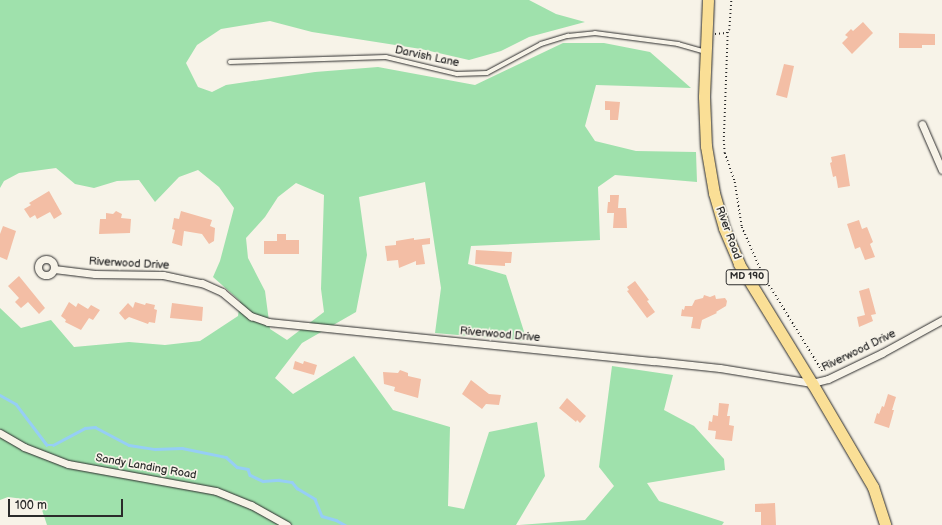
<!DOCTYPE html>
<style>
body{margin:0}
#map{position:relative;width:942px;height:525px;overflow:hidden;background:#f7f3e8;font-family:"Balsamiq Sans",sans-serif}
div>[style]{position:absolute}
[style*='--x']{left:calc(var(--x)*1px);top:calc(var(--y)*1px);width:calc(var(--w)*1px);rotate:calc(var(--a)*1deg)}
.green>*{inset:0;background:#9fe1ac}
.stream>*{height:2.5px;margin:-1.25px;padding:0 1.25px;transform-origin:1.25px;border-radius:1.25px;background:#96cef5}
.building>*{inset:0;background:#f3bea5}
.path>*{height:1.5px;margin-top:-0.75px;transform-origin:0;background:repeating-linear-gradient(90deg,#2b2b2b 0 1px,transparent 0 4px)}
.roads{filter:drop-shadow(0 0 1px #2b2b2b) drop-shadow(0 0 1px #2b2b2b)}
.service>*{height:3.5px;margin:-1.75px;padding:0 1.75px;transform-origin:1.75px;border-radius:1.75px;background:#f7f3e8}
.minor>*{height:7px;margin:-3.5px;padding:0 3.5px;transform-origin:3.5px;border-radius:3.5px;background:#f7f3e8}
.minor>.ring{margin:-3.5px;padding:0;box-sizing:content-box;background:none;border:7px solid #f7f3e8;border-radius:50%}
.primary>*{height:11px;margin:-5.5px;padding:0 5.5px;transform-origin:5.5px;border-radius:5.5px;background:#fadf96}
span{translate:-50% -50%;white-space:nowrap;text-align:center;line-height:1.15;-webkit-text-stroke:3.5px #f7f3e8;paint-order:stroke}
.shield-label span{padding:1px 3px;background:#f7f3e8;border:1px solid;border-radius:3px;-webkit-text-stroke-width:0}
.shield-label{font-size:10px;color:#2b2b2b;font-weight:700}
.street-label{font-size:11px;color:#2b2b2b}
.scale{position:absolute;left:8px;top:499px;width:115px;height:18px;box-sizing:border-box;border:2px solid #2b2b2b;border-top:0;padding-left:5px;font-size:12px;line-height:14px;white-space:nowrap;color:#2b2b2b;-webkit-text-stroke:3px #f7f3e8;paint-order:stroke}
</style>
<div id="map">
<div class="green">
<i style="clip-path:polygon(evenodd,0 0,529px 0,556px 14px,585px 22px,529px 37px,501px 51px,469px 60px,421px 49px,312px 32px,270px 21px,221px 29px,197px 45px,186px 63px,198px 87px,212px 92px,226px 85px,315px 72px,378px 67px,475px 85px,563px 43px,604px 43px,650px 52px,691px 88px,596px 85px,585px 126px,595px 141px,636px 151px,696px 152px,697px 182px,615px 175px,598px 187px,600px 240px,471px 246px,468px 264px,506px 275px,527px 341px,435px 333px,441px 288px,425px 182px,359px 197px,367px 255px,356px 312px,302px 343px,275px 378px,293px 394px,354px 356px,393px 410px,450px 427px,448px 506px,464px 509px,489px 432px,537px 422px,545px 476px,516px 525px,47px 525px,39px 501px,8px 497px,0 500px,0 308px,21px 328px,51px 320px,74px 347px,129px 342px,165px 345px,200px 341px,238px 316px,240px 301px,213px 277px,220px 261px,234px 208px,219px 187px,198px 170px,179px 177px,155px 202px,139px 180px,117px 181px,94px 188px,75px 184px,56px 168px,19px 173px,4px 181px,0 188px,0 0,296px 183px,324px 195px,321px 289px,324px 312px,287px 340px,270px 329px,265px 291px,248px 258px,246px 238px,265px 217px,278px 197px,296px 183px)"></i>
<i style="clip-path:polygon(612px 366px,673px 375px,664px 410px,694px 426px,724px 459px,725px 470px,647px 483px,659px 501px,724px 522px,722px 525px,519px 525px,585px 520px,614px 486px,599px 467px)"></i>
</div>
<div class="stream">
<i style="--x:0;--y:395;--w:18;--a:29"></i>
<i style="--x:16;--y:404;--w:51;--a:52.9"></i>
<i style="--x:47;--y:445;--w:6;--a:0"></i>
<i style="--x:53;--y:445;--w:36;--a:-28"></i>
<i style="--x:85;--y:428;--w:10;--a:-6"></i>
<i style="--x:95;--y:427;--w:38;--a:28"></i>
<i style="--x:129;--y:445;--w:26;--a:9"></i>
<i style="--x:155;--y:449;--w:27;--a:-2"></i>
<i style="--x:182;--y:448;--w:45;--a:11.6"></i>
<i style="--x:226;--y:457;--w:15;--a:42"></i>
<i style="--x:237;--y:467;--w:11;--a:10"></i>
<i style="--x:248;--y:469;--w:6;--a:72"></i>
<i style="--x:250;--y:475;--w:14;--a:25"></i>
<i style="--x:263;--y:481;--w:16;--a:-4"></i>
<i style="--x:279;--y:480;--w:13;--a:9"></i>
<i style="--x:292;--y:482;--w:8;--a:50"></i>
<i style="--x:297;--y:488;--w:21;--a:31"></i>
<i style="--x:315;--y:499;--w:18;--a:68"></i>
<i style="--x:322;--y:516;--w:15;--a:16"></i>
<i style="--x:336;--y:520;--w:10;--a:29"></i>
</div>
<div class="building">
<i style="clip-path:polygon(863px 22px,873px 33px,852px 54px,842px 43px,848px 37px,845px 35px,851px 29px,853px 31px)"></i>
<i style="clip-path:polygon(899px 33px,935px 34px,935px 45px,922px 45px,922px 48px,899px 48px)"></i>
<i style="clip-path:polygon(784px 64px,794px 66px,787px 98px,776px 95px)"></i>
<i style="clip-path:polygon(605px 101px,620px 102px,618px 120px,610px 120px,610px 110px,605px 110px)"></i>
<i style="clip-path:polygon(845px 154px,850px 186px,838px 188px,836px 176px,833px 177px,830px 163px,832px 162px,831px 157px)"></i>
<i style="clip-path:polygon(49px 191px,62px 214px,54px 219px,50px 212px,37px 219px,35px 215px,30px 218px,24px 209px,31px 205px,29px 203px)"></i>
<i style="clip-path:polygon(610px 195px,619px 195px,618px 208px,626px 208px,627px 228px,613px 228px,614px 213px,607px 213px,608px 202px,610px 202px)"></i>
<i style="clip-path:polygon(116px 211px,122px 214px,121px 218px,131px 219px,130px 233px,99px 234px,100px 219px,106px 219px,106px 213px,113px 214px)"></i>
<i style="clip-path:polygon(181px 211px,212px 220px,210px 226px,215px 228px,214px 241px,209px 244px,202px 234px,184px 231px,182px 246px,172px 243px,175px 230px,172px 229px,174px 218px,179px 219px)"></i>
<i style="clip-path:polygon(859px 220px,862px 229px,867px 227px,873px 242px,870px 244px,875px 257px,865px 260px,860px 247px,855px 249px,847px 224px)"></i>
<i style="clip-path:polygon(3px 226px,16px 231px,7px 260px,0 257px,0 234px)"></i>
<i style="clip-path:polygon(277px 234px,286px 234px,286px 240px,299px 240px,299px 254px,264px 254px,264px 241px,277px 241px)"></i>
<i style="clip-path:polygon(414px 238px,414px 240px,430px 238px,430px 244px,422px 245px,425px 264px,416px 265px,416px 261px,399px 268px,398px 260px,387px 261px,385px 246px,396px 245px,396px 241px)"></i>
<i style="clip-path:polygon(476px 250px,512px 252px,511px 263px,505px 263px,505px 266px,475px 264px)"></i>
<i style="clip-path:polygon(19px 276px,45px 308px,39px 314px,28px 302px,21px 308px,15px 302px,19px 298px,8px 286px)"></i>
<i style="clip-path:polygon(635px 281px,649px 300px,647px 301px,655px 312px,647px 318px,627px 291px,629px 290px,627px 287px)"></i>
<i style="clip-path:polygon(869px 288px,876px 314px,871px 315px,873px 321px,859px 327px,857px 317px,865px 315px,859px 291px)"></i>
<i style="clip-path:polygon(704px 295px,710px 297px,715px 295px,716px 299px,725px 298px,727px 301px,726px 306px,716px 312px,717px 313px,702px 320px,700px 329px,691px 328px,693px 317px,681px 316px,682px 309px,684px 310px,685px 306px,692px 306px,695px 300px,703px 298px)"></i>
<i style="clip-path:polygon(69px 302px,76px 307px,78px 303px,88px 309px,91px 305px,100px 310px,93px 320px,89px 318px,81px 330px,65px 322px,66px 320px,61px 316px)"></i>
<i style="clip-path:polygon(135px 302px,145px 305px,146px 303px,155px 305px,154px 309px,157px 310px,155px 323px,149px 322px,148px 324px,129px 317px,125px 320px,119px 313px,128px 303px,133px 308px)"></i>
<i style="clip-path:polygon(172px 303px,203px 307px,202px 321px,170px 318px)"></i>
<i style="clip-path:polygon(295px 361px,303px 364px,304px 361px,317px 365px,314px 375px,293px 369px)"></i>
<i style="clip-path:polygon(400px 370px,408px 373px,408px 376px,421px 379px,418px 398px,394px 391px,395px 387px,384px 384px,383px 372px,398px 373px)"></i>
<i style="clip-path:polygon(471px 380px,489px 394px,501px 395px,499px 405px,486px 404px,482px 409px,462px 394px)"></i>
<i style="clip-path:polygon(888px 394px,896px 397px,892px 410px,894px 410px,889px 428px,874px 423px,877px 413px,879px 414px,882px 406px,884px 407px)"></i>
<i style="clip-path:polygon(567px 398px,586px 416px,580px 423px,577px 420px,576px 422px,559px 408px)"></i>
<i style="clip-path:polygon(719px 403px,729px 404px,727px 416px,730px 416px,729px 425px,734px 426px,732px 441px,715px 439px,716px 431px,708px 430px,709px 421px,712px 422px,713px 415px,718px 416px)"></i>
<i style="clip-path:polygon(775px 503px,776px 525px,761px 525px,761px 512px,755px 512px,755px 504px)"></i>
</div>
<div class="path">
<i style="--x:728;--y:32;--w:108;--a:92.1"></i>
<i style="--x:724;--y:140;--w:13;--a:86"></i>
<i style="--x:725;--y:153;--w:31;--a:71"></i>
<i style="--x:735;--y:182;--w:46;--a:81.2"></i>
<i style="--x:742;--y:227;--w:52;--a:66.4"></i>
<i style="--x:763;--y:275;--w:114;--a:58.3"></i>
<i style="--x:715;--y:34;--w:11;--a:-5"></i>
<i style="--x:726;--y:33;--w:4;--a:-45"></i>
<i style="--x:729;--y:30;--w:30;--a:-86"></i>
</div>
<div class="roads">
<div class="service">
<i style="--x:230;--y:62;--w:156;--a:-1.8"></i>
<i style="--x:386;--y:57;--w:73;--a:13.5"></i>
<i style="--x:457;--y:74;--w:30;--a:-2"></i>
<i style="--x:487;--y:73;--w:61;--a:-28.2"></i>
<i style="--x:541;--y:44;--w:28;--a:-17"></i>
<i style="--x:568;--y:36;--w:27;--a:-6"></i>
<i style="--x:595;--y:33;--w:84;--a:7.5"></i>
<i style="--x:678;--y:44;--w:26;--a:16"></i>
</div>
<div class="minor">
<i style="--x:922;--y:124;--w:50;--a:66.5"></i>
<i class="ring" style="left:38px;top:259px;width:9px;height:9px"></i>
<i style="--x:54;--y:269;--w:41;--a:7"></i>
<i style="--x:95;--y:274;--w:68;--a:0.8"></i>
<i style="--x:163;--y:275;--w:40;--a:12"></i>
<i style="--x:202;--y:283;--w:22;--a:24"></i>
<i style="--x:222;--y:292;--w:38;--a:40"></i>
<i style="--x:251;--y:316;--w:18;--a:19"></i>
<i style="--x:268;--y:322;--w:388;--a:5.8"></i>
<i style="--x:654;--y:361;--w:66;--a:6.1"></i>
<i style="--x:720;--y:368;--w:93;--a:9.3"></i>
<i style="--x:812;--y:383;--w:16;--a:-14"></i>
<i style="--x:828;--y:379;--w:60;--a:-25.7"></i>
<i style="--x:882;--y:353;--w:68;--a:-28.8"></i>
<i style="--x:0;--y:433;--w:28;--a:30"></i>
<i style="--x:24;--y:447;--w:47;--a:21.1"></i>
<i style="--x:68;--y:464;--w:150;--a:10.3"></i>
<i style="--x:216;--y:491;--w:38;--a:22"></i>
<i style="--x:251;--y:505;--w:41;--a:29.1"></i>
</div>
<div class="primary">
<i style="--x:708;--y:0;--w:97;--a:92.4"></i>
<i style="--x:704;--y:97;--w:49;--a:87.7"></i>
<i style="--x:706;--y:146;--w:48;--a:80.3"></i>
<i style="--x:714;--y:193;--w:36;--a:74"></i>
<i style="--x:724;--y:228;--w:39;--a:67"></i>
<i style="--x:739;--y:264;--w:140;--a:58.5"></i>
<i style="--x:812;--y:383;--w:121;--a:59.6"></i>
<i style="--x:873;--y:487;--w:40;--a:72"></i>
</div>
</div>
<div class="shield-label">
<span style="left:747px;top:277px">MD 190</span>
</div>
<div class="street-label">
<span style="left:427px;top:57px;rotate:12deg">Darvish Lane</span>
<span style="left:728px;top:233px;rotate:70deg">River Road</span>
<span style="left:129px;top:264px;rotate:3deg">Riverwood Drive</span>
<span style="left:500px;top:335px;rotate:5deg">Riverwood Drive</span>
<span style="left:859px;top:351px;rotate:-26deg">Riverwood Drive</span>
<span style="left:146px;top:467px;rotate:10deg">Sandy Landing Road</span>
</div>
<div class="scale">100 m</div>
</div>
